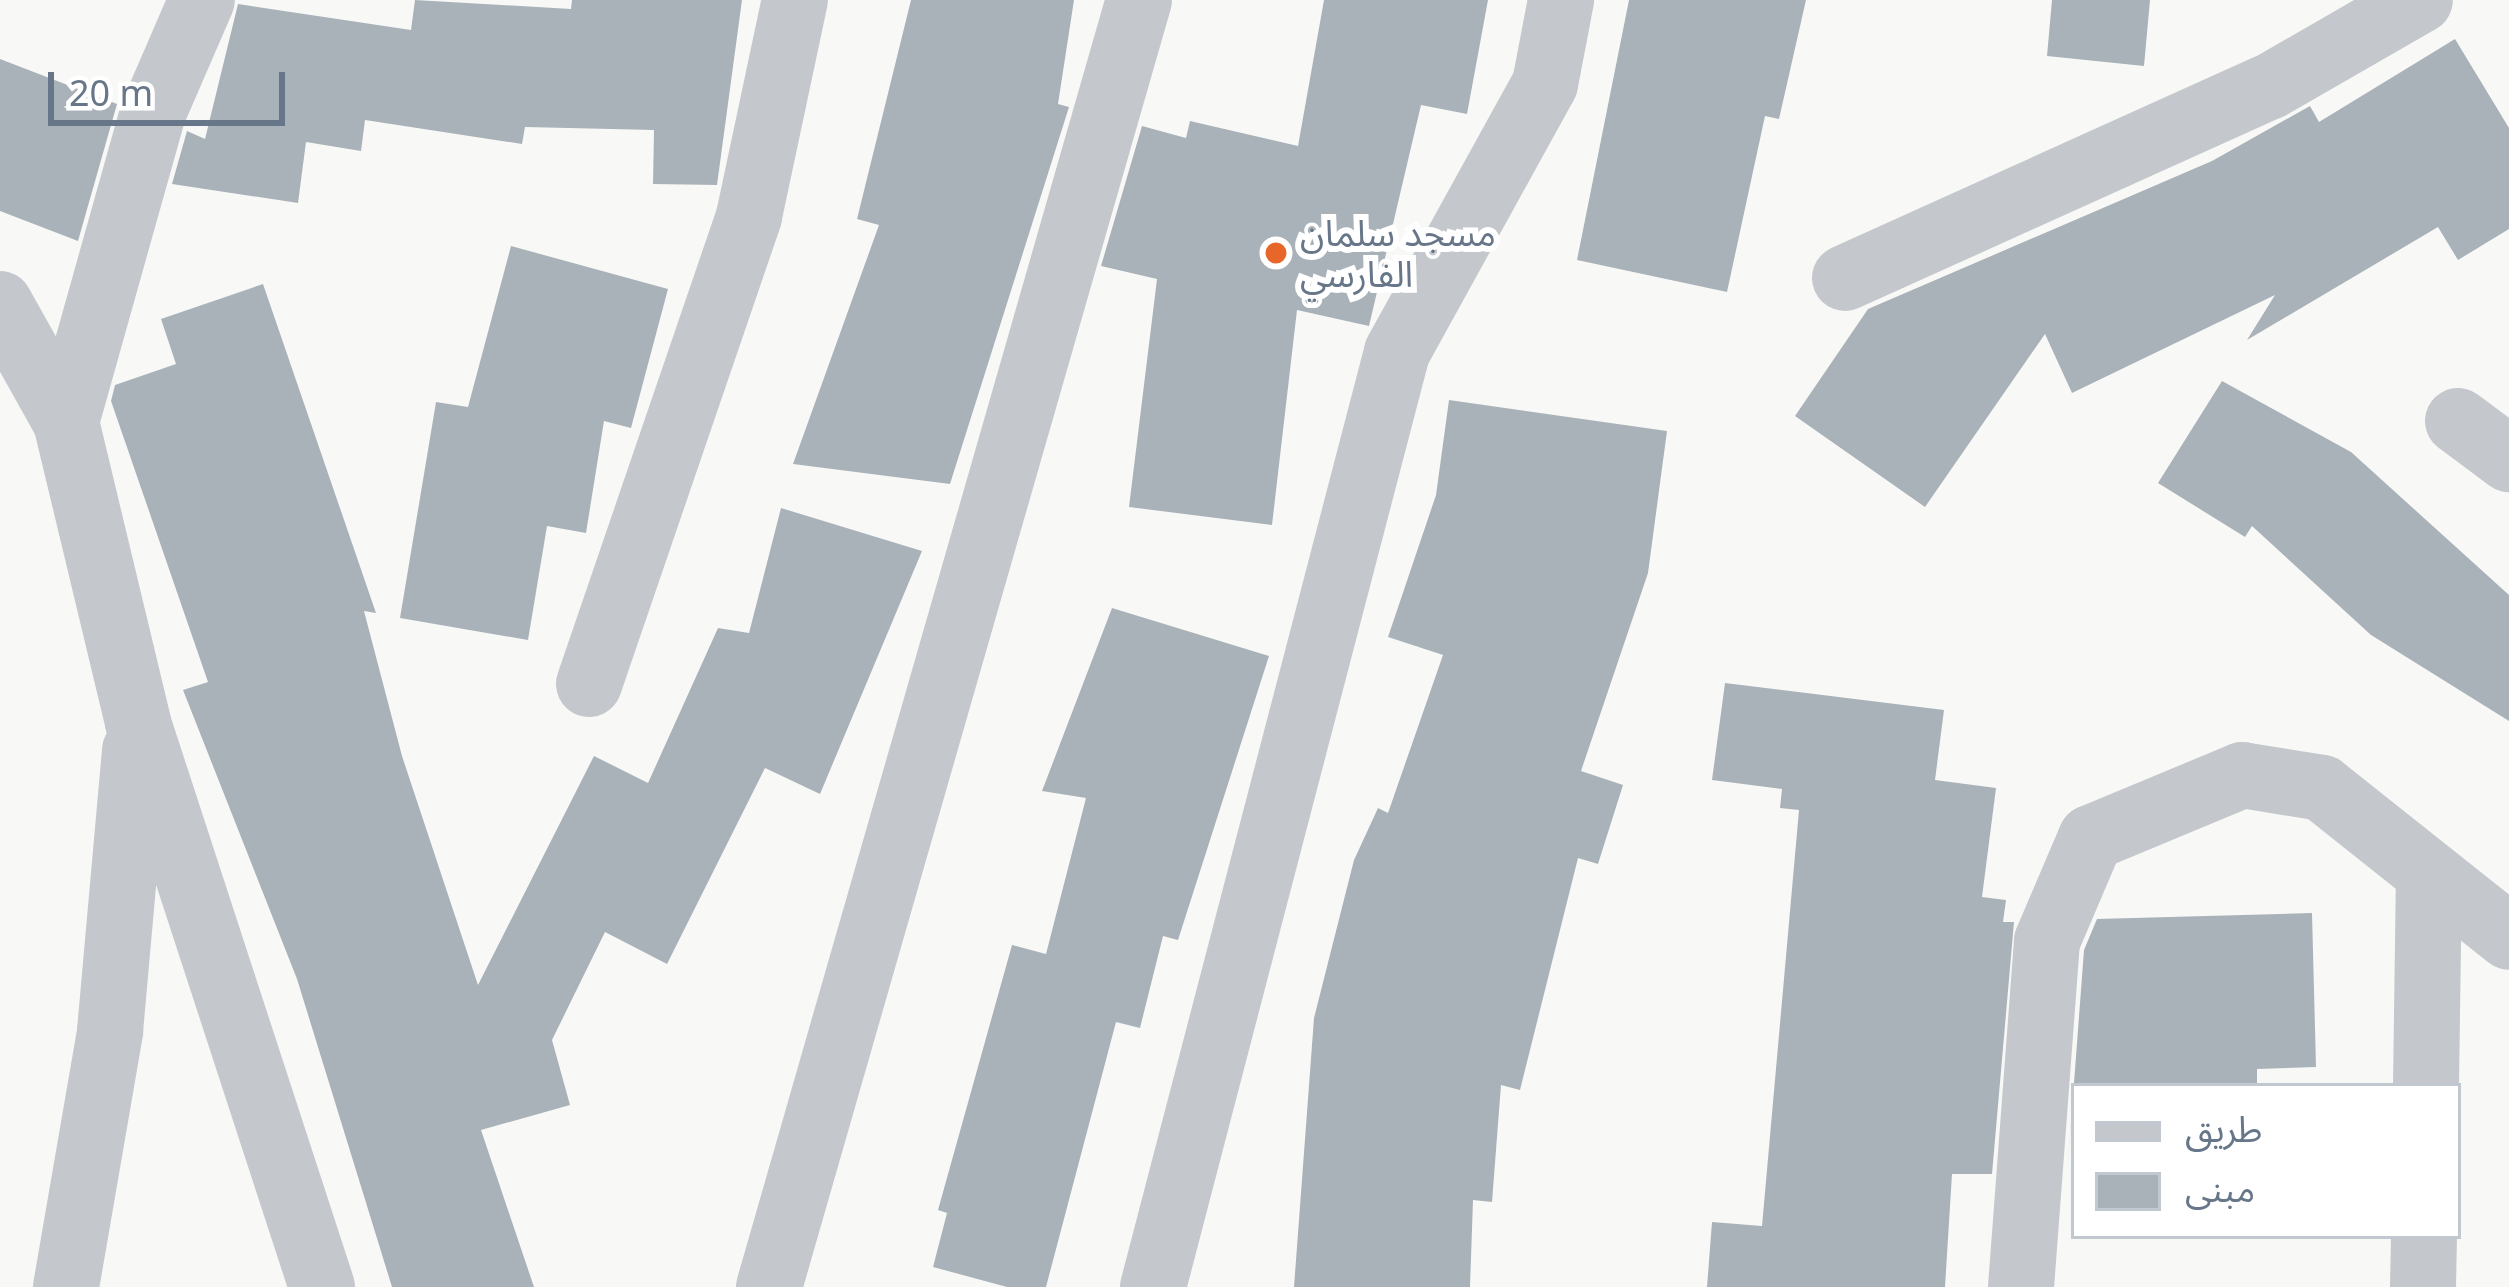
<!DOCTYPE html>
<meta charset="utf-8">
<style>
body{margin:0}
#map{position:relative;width:2509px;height:1287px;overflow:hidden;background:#f8f9f6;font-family:"Noto Sans","Noto Sans Arabic",sans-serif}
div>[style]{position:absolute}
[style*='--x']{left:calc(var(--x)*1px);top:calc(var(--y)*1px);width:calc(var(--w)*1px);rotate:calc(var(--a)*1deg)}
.building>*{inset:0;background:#aab2b9}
.minor>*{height:66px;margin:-33px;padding:0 33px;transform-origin:33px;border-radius:33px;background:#c4c7cc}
.dots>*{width:33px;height:33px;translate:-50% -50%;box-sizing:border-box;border:6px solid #fff;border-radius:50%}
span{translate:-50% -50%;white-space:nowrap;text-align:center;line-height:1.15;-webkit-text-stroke:12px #fff;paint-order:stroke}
.poi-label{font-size:36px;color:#677688}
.left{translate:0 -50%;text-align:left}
.legend{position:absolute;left:2071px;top:1083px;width:390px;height:156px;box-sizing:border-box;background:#fff;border:3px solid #c2c8cf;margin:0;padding:15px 21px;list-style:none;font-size:36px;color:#677688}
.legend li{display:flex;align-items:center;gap:24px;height:60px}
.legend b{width:60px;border:3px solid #c2c8cf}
.scale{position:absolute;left:48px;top:72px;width:237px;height:54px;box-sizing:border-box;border:6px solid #677688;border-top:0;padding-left:15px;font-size:36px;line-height:42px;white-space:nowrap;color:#677688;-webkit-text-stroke:9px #fff;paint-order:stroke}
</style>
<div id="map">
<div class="building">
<i style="clip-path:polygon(415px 0,571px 9px,572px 0,742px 0,717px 185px,653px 184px,654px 130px,525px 127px,522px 144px,365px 120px,361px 151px,306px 142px,298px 203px,172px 184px,187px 131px,205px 139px,238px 4px,411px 30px)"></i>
<i style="clip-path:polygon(911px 0,1074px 0,1058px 104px,1069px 107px,950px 484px,793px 464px,879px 225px,857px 219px)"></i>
<i style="clip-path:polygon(1324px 0,1488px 0,1467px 114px,1421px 105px,1369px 326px,1297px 310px,1272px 525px,1129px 507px,1157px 279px,1101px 266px,1142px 126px,1186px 138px,1190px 121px,1298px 146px)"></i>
<i style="clip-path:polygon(1629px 0,1806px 0,1779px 119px,1765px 116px,1727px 292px,1577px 260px)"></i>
<i style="clip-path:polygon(2052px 0,2150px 0,2144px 66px,2047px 56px)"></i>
<i style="clip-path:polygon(2455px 39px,2509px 128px,2509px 229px,2458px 260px,2438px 227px,2247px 340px,2275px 295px,2072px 393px,2045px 334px,1925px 507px,1795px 416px,1868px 309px,2212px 161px,2310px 106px,2319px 122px)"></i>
<i style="clip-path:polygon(0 59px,117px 104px,78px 241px,0 211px)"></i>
<i style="clip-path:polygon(511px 246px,668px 289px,631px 428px,604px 421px,586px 533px,547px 526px,528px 640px,400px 618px,436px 402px,468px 407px)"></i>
<i style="clip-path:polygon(263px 284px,376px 613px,364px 611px,402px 756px,478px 985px,594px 756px,648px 783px,718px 628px,749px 633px,781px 508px,922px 551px,820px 794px,765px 768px,667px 964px,605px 932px,552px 1040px,570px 1105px,481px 1130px,534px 1287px,392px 1287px,297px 979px,183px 690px,208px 682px,111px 401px,115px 385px,176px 364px,161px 319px)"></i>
<i style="clip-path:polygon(2222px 381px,2351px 452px,2509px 595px,2509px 721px,2371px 635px,2252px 526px,2245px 537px,2158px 483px)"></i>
<i style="clip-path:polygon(1449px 400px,1667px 431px,1648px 573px,1581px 771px,1623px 785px,1598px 864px,1578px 858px,1520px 1090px,1501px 1085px,1492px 1202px,1473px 1200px,1470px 1287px,1294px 1287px,1314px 1018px,1354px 860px,1378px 808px,1388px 813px,1443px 655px,1388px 637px,1436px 495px)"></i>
<i style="clip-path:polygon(1112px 608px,1269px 656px,1178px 940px,1163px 936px,1140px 1028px,1116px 1022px,1046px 1287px,1007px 1287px,933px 1267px,947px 1213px,938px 1210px,1012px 945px,1046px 954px,1086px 798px,1042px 791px)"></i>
<i style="clip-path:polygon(1725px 683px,1944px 710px,1935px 780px,1996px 788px,1982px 897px,2006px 900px,2003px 922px,2014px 922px,1992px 1174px,1952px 1174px,1945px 1287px,1707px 1287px,1712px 1222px,1762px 1226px,1799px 810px,1780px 808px,1782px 789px,1712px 780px)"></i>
<i style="clip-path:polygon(2312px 913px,2316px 1067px,2257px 1069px,2257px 1086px,2074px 1086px,2067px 1176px,2084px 950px,2097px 919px)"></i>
</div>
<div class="minor">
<i style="--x:1845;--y:278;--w:465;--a:-24.3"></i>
<i style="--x:2269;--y:87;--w:174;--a:-29.9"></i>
<i style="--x:0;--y:304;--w:135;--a:60.8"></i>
<i style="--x:66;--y:422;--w:309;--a:76.5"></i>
<i style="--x:138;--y:723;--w:593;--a:71.93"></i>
<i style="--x:2458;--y:421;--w:64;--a:36.7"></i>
<i style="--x:66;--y:422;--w:321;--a:-74.3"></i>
<i style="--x:153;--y:113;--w:123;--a:-66.6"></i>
<i style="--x:589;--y:684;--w:495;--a:-71.1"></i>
<i style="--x:749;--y:216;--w:221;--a:-78"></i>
<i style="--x:2426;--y:1086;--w:204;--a:-89.2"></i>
<i style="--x:66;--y:1287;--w:260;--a:-80.2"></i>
<i style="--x:110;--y:1031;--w:282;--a:-84.9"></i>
<i style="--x:769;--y:1287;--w:1339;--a:-73.96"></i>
<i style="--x:1153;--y:1287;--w:966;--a:-75.37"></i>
<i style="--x:1397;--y:352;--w:306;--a:-61.1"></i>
<i style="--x:1545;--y:84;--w:86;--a:-79.2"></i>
<i style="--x:2021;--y:1287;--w:347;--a:-85.7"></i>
<i style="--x:2047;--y:941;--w:112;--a:-66.9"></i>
<i style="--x:2091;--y:838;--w:164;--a:-22.6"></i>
<i style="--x:2242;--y:775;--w:81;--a:9.2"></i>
<i style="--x:2322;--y:788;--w:239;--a:38.5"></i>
<i style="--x:2423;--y:1287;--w:51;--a:-88.9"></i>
</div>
<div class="dots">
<i style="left:1276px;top:253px;background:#e66729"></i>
</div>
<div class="poi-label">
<span class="left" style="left:1300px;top:253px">مسجد سلمان<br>الفارسي</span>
</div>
<ul class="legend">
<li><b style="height:15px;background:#c4c7cc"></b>طريق</li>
<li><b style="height:33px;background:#aab2b9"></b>مبنى</li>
</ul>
<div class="scale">20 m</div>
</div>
